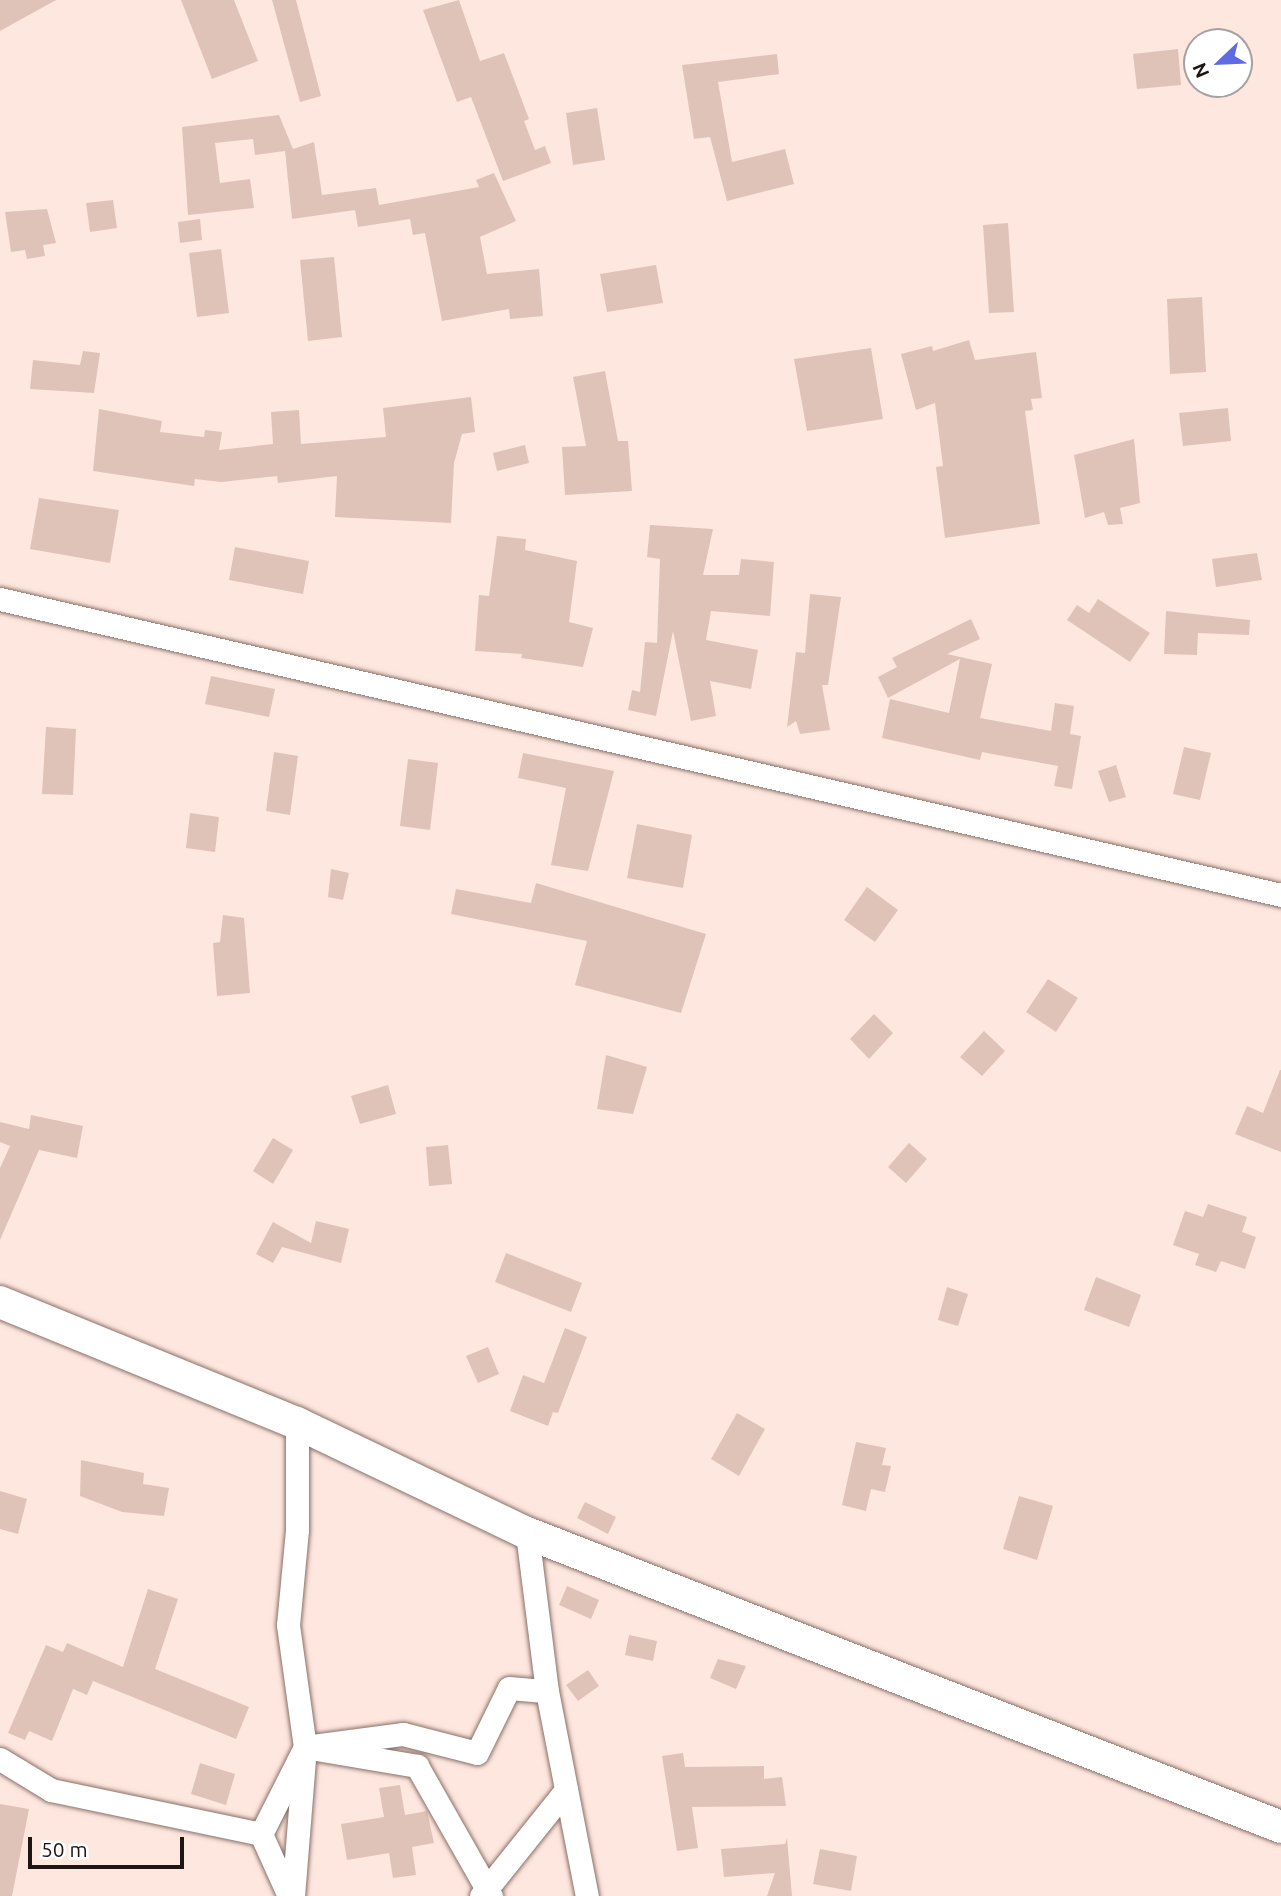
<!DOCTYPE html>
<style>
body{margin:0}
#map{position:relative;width:1281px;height:1896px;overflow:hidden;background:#fee7df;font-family:Ubuntu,sans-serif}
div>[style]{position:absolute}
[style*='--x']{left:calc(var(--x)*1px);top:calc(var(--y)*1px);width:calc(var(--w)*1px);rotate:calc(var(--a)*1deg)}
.building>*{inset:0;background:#dfc3b9}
.roads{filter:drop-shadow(0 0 2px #897068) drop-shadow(0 0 2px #897068)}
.street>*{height:23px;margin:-11.5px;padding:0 11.5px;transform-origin:11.5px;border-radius:11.5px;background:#fff}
.secondary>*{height:32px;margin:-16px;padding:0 16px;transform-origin:16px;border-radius:16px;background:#fff}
span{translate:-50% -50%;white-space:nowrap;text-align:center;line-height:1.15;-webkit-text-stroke:6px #fff;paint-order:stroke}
.north{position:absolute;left:1183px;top:28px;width:70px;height:70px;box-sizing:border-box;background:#fff;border:2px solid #a5a1a0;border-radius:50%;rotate:247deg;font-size:19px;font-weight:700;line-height:28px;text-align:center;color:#1f1512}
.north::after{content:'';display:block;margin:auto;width:24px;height:32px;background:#5e6be2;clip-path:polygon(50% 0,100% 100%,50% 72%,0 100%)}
.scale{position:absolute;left:28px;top:1837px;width:156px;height:32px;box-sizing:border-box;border:4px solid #1f1512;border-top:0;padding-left:9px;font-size:21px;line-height:24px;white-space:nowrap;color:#1f1512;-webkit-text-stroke:5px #fff;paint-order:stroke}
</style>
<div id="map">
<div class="building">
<i style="clip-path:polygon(0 0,56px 0,0 31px)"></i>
<i style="clip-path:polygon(181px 0,234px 0,258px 61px,212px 79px)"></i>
<i style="clip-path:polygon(272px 0,296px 0,321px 96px,300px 102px)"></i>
<i style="clip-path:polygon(459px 0,480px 61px,504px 53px,529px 119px,524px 121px,535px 150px,545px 146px,551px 163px,503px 181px,471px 97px,457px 102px,423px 10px)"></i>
<i style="clip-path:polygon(1178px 49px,1181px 85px,1137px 89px,1133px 54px)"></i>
<i style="clip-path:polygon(777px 54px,779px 74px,718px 82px,732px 162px,785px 149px,794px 184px,727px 201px,710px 137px,694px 139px,682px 65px)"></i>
<i style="clip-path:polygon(597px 108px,605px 160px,573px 165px,566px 113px)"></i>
<i style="clip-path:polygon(279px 115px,293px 149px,314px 142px,322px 195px,376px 188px,379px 205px,479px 187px,476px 180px,494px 173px,516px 221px,480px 237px,487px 274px,539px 269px,543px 316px,510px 319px,509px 309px,442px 321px,425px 233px,413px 235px,410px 219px,358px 227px,355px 210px,292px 219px,285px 151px,255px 155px,253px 139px,215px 143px,220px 183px,250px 179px,254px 208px,188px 215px,182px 127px)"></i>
<i style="clip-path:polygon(113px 200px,117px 228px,90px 232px,86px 203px)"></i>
<i style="clip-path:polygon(47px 209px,56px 243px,43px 245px,45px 256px,27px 259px,25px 250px,11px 252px,5px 212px)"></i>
<i style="clip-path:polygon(200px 219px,202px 240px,180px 243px,178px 222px)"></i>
<i style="clip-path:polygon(1008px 223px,1014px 312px,989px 313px,983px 225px)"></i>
<i style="clip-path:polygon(221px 249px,229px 313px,197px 317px,189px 253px)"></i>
<i style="clip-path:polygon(334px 257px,342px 337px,308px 341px,300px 260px)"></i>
<i style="clip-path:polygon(656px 265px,663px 303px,607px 312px,600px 274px)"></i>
<i style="clip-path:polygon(1202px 297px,1206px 372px,1170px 374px,1167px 299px)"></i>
<i style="clip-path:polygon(969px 340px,975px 360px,1036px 352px,1042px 398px,1031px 399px,1033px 410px,1025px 411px,1040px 524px,945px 538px,936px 467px,943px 466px,935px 403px,916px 410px,901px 354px,932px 346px,933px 351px)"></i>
<i style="clip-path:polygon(871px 348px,883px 419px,807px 431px,794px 359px)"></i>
<i style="clip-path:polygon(83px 351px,100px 353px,94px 393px,30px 389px,33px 360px,80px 365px)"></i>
<i style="clip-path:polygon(605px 371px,618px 441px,628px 441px,632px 491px,565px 495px,562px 447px,586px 446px,573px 377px)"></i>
<i style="clip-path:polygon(471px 397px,475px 432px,462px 434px,454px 463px,451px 523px,335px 517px,337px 476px,278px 483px,277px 476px,221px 482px,195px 479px,194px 486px,93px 471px,99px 409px,162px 421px,160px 432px,204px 437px,205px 430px,222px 432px,219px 450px,273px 444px,271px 412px,299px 410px,301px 444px,386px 437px,383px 408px)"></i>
<i style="clip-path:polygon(1228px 408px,1231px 441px,1183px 446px,1179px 413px)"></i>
<i style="clip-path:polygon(1134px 439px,1140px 503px,1120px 508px,1123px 524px,1108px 525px,1104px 512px,1085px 518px,1074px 455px)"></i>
<i style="clip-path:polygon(525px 445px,529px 463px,497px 471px,493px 453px)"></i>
<i style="clip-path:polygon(39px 498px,119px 510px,110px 563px,30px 549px)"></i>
<i style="clip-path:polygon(650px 525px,713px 529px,703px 575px,739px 575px,741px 559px,774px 562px,770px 616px,711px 611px,706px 640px,758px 650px,751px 689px,710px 681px,716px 716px,691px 721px,673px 631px,656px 716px,628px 710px,632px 690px,640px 692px,645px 642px,657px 643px,660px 559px,647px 557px)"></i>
<i style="clip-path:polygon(497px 536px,526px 539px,525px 550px,577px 561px,569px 622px,593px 628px,583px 667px,521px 658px,522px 654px,475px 651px,479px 595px,489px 596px)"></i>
<i style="clip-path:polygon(235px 547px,309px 561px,303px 594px,229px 580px)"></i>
<i style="clip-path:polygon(1257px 553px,1262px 580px,1216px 587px,1212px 559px)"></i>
<i style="clip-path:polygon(810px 594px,841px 597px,828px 685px,822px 685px,830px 730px,800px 734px,796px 721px,787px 727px,796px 652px,805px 653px)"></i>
<i style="clip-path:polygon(1098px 599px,1150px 633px,1130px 662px,1067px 620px,1077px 605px,1089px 613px)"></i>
<i style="clip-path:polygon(1166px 611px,1250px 620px,1249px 635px,1198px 633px,1197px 655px,1164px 654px)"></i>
<i style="clip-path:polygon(971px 619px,980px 639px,947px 654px,992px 664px,980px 718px,1051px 731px,1055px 703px,1074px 706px,1070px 734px,1081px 736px,1072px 789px,1054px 786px,1058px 766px,982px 752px,980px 760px,882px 738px,890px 699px,949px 713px,960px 659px,888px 698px,878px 677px,897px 667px,892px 658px)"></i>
<i style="clip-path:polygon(211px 676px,275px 689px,269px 717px,205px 704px)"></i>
<i style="clip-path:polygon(46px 727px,76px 729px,73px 795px,42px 794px)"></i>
<i style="clip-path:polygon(1184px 747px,1211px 753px,1200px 800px,1173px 794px)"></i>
<i style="clip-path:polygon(274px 752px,298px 756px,290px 815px,266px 811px)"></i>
<i style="clip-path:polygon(523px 753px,614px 771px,588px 871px,551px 865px,566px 788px,518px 778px)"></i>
<i style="clip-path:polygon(408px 759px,438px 763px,430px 830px,400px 826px)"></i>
<i style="clip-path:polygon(1116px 765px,1126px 797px,1109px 802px,1098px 771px)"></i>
<i style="clip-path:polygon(190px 813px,219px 817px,215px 852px,186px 848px)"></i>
<i style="clip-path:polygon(637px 824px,692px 835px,683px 888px,627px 878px)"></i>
<i style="clip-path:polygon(331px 869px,349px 873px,343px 900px,328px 897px)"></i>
<i style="clip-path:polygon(536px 883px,706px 934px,681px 1013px,575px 985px,587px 941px,451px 914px,456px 889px,531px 903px)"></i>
<i style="clip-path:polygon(867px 887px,898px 910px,875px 942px,844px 920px)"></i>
<i style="clip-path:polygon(223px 915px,244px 918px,250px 993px,217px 996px,213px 943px,220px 942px)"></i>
<i style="clip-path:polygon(1048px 979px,1078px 998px,1056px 1032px,1026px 1012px)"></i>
<i style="clip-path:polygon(874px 1014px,893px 1033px,869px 1059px,850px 1039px)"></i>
<i style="clip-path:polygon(984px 1031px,1005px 1051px,982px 1076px,960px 1057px)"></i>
<i style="clip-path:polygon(606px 1055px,647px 1067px,633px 1114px,597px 1109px)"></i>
<i style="clip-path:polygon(1280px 1070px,1281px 1070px,1281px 1152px,1235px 1134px,1247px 1106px,1263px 1113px)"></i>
<i style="clip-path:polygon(388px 1085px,396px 1114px,360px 1124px,351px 1096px)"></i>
<i style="clip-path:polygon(31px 1115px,83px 1126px,77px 1158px,39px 1150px,0 1240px,0 1168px,10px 1146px,0 1142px,0 1122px,29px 1129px)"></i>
<i style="clip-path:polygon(273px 1138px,293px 1150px,273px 1184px,253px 1171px)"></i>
<i style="clip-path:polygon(909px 1143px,927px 1159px,906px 1183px,888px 1167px)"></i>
<i style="clip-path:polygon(448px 1145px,452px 1184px,429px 1186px,426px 1147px)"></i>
<i style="clip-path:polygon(1208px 1204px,1247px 1217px,1242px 1232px,1256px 1237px,1245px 1269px,1221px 1261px,1216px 1272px,1195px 1265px,1199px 1254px,1173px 1245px,1185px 1211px,1203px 1217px)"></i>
<i style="clip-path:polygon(316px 1221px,349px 1229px,341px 1263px,282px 1247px,273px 1263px,256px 1254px,273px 1222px,311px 1243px)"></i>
<i style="clip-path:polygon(506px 1253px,582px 1283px,571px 1312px,495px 1282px)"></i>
<i style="clip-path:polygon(1096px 1277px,1141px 1295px,1129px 1327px,1084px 1310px)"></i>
<i style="clip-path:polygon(947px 1287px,968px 1294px,958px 1326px,938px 1320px)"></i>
<i style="clip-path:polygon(565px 1328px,587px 1337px,558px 1413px,553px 1412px,548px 1426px,510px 1411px,523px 1375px,544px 1383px)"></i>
<i style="clip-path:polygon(488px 1347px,499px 1374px,478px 1383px,466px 1356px)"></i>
<i style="clip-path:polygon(737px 1413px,765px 1429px,739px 1476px,711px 1459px)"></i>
<i style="clip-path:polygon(856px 1442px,886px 1448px,882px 1465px,891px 1466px,885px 1492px,871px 1489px,866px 1511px,842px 1505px)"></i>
<i style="clip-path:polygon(81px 1460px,144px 1473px,143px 1484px,169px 1488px,164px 1516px,122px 1512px,80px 1496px)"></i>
<i style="clip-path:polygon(0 1491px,27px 1499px,18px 1534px,0 1529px)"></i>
<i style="clip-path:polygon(1019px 1496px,1053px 1506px,1037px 1560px,1003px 1549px)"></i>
<i style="clip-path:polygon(585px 1502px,616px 1517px,608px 1534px,577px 1518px)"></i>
<i style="clip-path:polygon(567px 1586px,599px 1600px,591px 1619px,559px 1605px)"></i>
<i style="clip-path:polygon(148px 1589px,178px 1599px,155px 1669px,249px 1707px,236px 1739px,93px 1681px,87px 1695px,73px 1689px,52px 1741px,29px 1731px,25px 1740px,8px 1733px,46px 1645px,63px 1652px,67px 1643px,123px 1667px)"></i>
<i style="clip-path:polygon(629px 1635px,657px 1641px,653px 1661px,625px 1655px)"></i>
<i style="clip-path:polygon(718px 1659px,746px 1666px,736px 1689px,710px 1678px)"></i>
<i style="clip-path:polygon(588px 1670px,599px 1686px,578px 1701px,566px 1685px)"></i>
<i style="clip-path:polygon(683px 1753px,685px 1767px,764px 1766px,764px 1779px,782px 1777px,786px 1806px,692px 1807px,698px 1848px,677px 1851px,662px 1756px)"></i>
<i style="clip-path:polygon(200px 1763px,235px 1774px,226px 1805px,191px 1794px)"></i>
<i style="clip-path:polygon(400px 1785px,405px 1815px,427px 1811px,434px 1843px,412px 1847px,416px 1875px,393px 1878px,389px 1853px,347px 1860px,341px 1824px,384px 1817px,379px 1788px)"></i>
<i style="clip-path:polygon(0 1804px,29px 1809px,12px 1896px,0 1896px)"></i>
<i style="clip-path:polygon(787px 1838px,792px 1896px,767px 1896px,775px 1873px,724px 1877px,721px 1849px,785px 1844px)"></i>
<i style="clip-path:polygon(820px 1849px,857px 1856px,851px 1891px,813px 1884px)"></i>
</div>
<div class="roads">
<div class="street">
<i style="--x:0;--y:599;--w:1315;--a:13.01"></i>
<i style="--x:297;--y:1423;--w:107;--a:90"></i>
<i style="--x:297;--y:1530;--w:95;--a:95.4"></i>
<i style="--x:288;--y:1625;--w:123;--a:82.1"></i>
<i style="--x:305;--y:1747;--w:114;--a:9.6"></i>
<i style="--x:417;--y:1766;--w:150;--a:60.4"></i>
<i style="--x:527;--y:1533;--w:159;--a:82.8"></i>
<i style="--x:547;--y:1691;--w:209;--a:79"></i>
<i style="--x:0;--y:1759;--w:60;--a:31.3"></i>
<i style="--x:51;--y:1790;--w:215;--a:11.8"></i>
<i style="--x:261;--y:1834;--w:97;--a:-63.2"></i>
<i style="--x:305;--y:1747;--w:99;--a:-7.6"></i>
<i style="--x:403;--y:1734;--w:76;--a:14.4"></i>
<i style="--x:477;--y:1753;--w:72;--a:-63.8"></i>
<i style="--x:509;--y:1688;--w:38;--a:5"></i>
<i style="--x:261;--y:1834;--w:68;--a:65.7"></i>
<i style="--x:293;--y:1896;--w:136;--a:-85.4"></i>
<i style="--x:481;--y:1896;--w:136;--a:-51.3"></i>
</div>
<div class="secondary">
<i style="--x:0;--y:1302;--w:321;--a:22.2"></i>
<i style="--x:297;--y:1423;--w:255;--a:25.6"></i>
<i style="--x:527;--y:1533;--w:809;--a:21.3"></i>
</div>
</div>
<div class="north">N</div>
<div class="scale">50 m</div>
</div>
